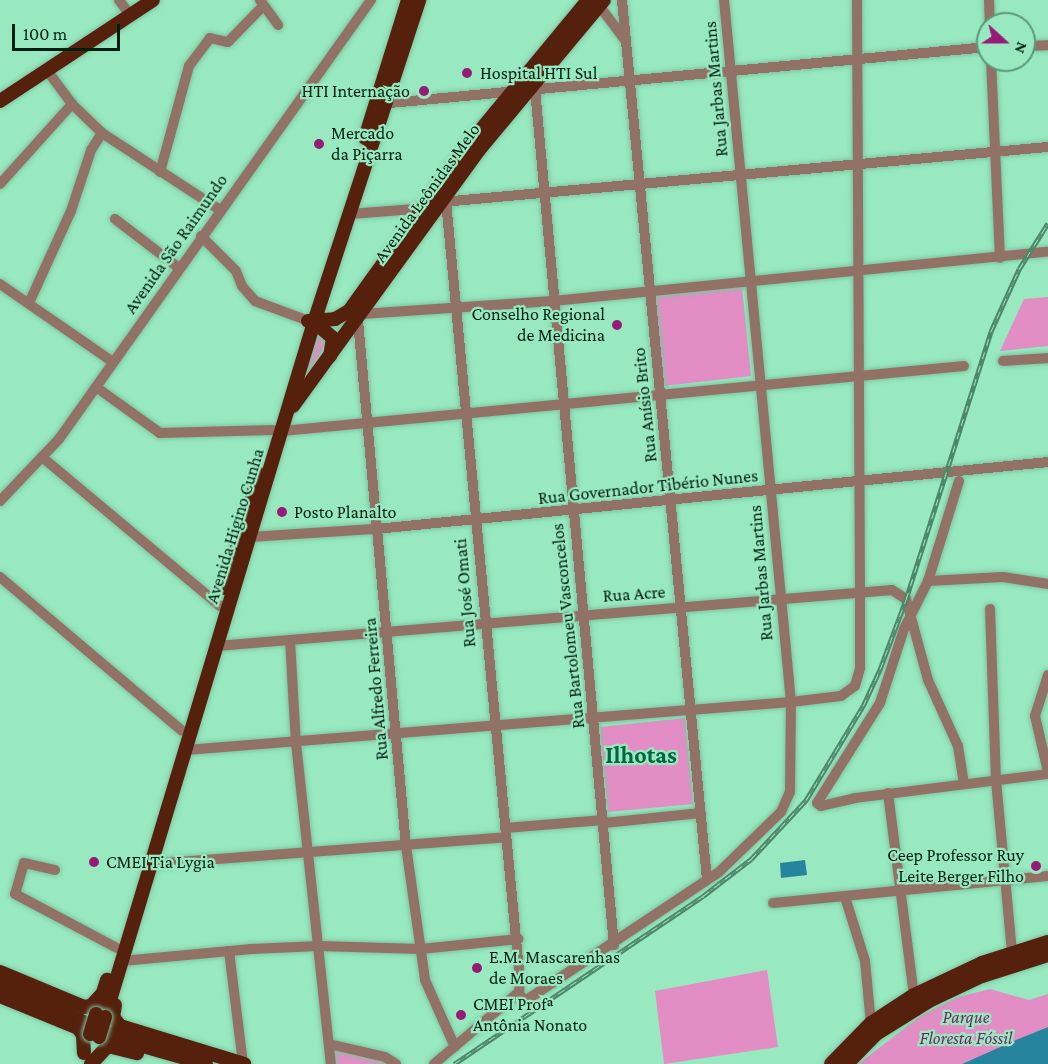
<!DOCTYPE html>
<meta charset="utf-8">
<style>
body{margin:0}
#map{position:relative;width:1048px;height:1064px;overflow:hidden;background:#98e9c0;font-family:"Crimson Pro",serif}
div>[style]{position:absolute}
[style*='--x']{left:calc(var(--x)*1px);top:calc(var(--y)*1px);width:calc(var(--w)*1px);rotate:calc(var(--a)*1deg)}
.green>*{inset:0;background:#e38dc5}
.water>*{inset:0;background:#27849e}
.roads{filter:drop-shadow(0 0 2px #7dc5a0) drop-shadow(0 0 2px #7dc5a0)}
.minor>*{height:10px;margin:-5px;padding:0 5px;transform-origin:5px;border-radius:5px;background:#927266}
.major>*{height:14px;margin:-7px;padding:0 7px;transform-origin:7px;border-radius:7px;background:#55210c}
.rail>*{height:4.5px;margin-top:-2.25px;transform-origin:0;background:repeating-linear-gradient(90deg,#98e9c0 0 7px,#4e866a 0 14px);box-sizing:border-box;border-block:2px solid #4e866a}
.bridges{filter:drop-shadow(0 0 2px #7dc5a0) drop-shadow(0 0 2px #7dc5a0)}
.major-bridge>*{height:14px;margin:-7px;padding:0 7px;transform-origin:7px;border-radius:7px;background:#55210c}
.dots>*{width:16px;height:16px;translate:-50% -50%;box-sizing:border-box;border:3px solid #98e9c0;border-radius:50%}
span{translate:-50% -50%;white-space:nowrap;text-align:center;line-height:1.15;-webkit-text-stroke:4.5px #98e9c0;paint-order:stroke}
.poi-label{font-size:18px;color:#001f11}
.left{translate:0 -50%;text-align:left}
.right{translate:-100% -50%;text-align:right}
.street-label{font-size:18px;color:#001f11}
.park-label{font-size:18px;color:#7c1e62;font-style:italic}
.district-label{font-size:24px;color:#036542;font-weight:700}
.north{position:absolute;left:976px;top:12px;width:60px;height:60px;box-sizing:border-box;background:#98e9c0;border:2px solid #5b987a;border-radius:50%;rotate:111deg;font-size:16px;font-weight:700;line-height:24px;text-align:center;color:#001f11}
.north::after{content:'';display:block;margin:auto;width:21px;height:27px;background:#961b76;clip-path:polygon(50% 0,100% 100%,50% 72%,0 100%)}
.scale{position:absolute;left:12px;top:24px;width:108px;height:27px;box-sizing:border-box;border:3px solid #001f11;border-top:0;padding-left:8px;font-size:18px;line-height:21px;white-space:nowrap;color:#001f11;-webkit-text-stroke:4px #98e9c0;paint-order:stroke}
</style>
<div id="map">
<div class="green">
<i style="clip-path:polygon(742px 287px,751px 376px,664px 386px,655px 296px)"></i>
<i style="clip-path:polygon(1048px 297px,1048px 346px,1000px 351px,1024px 299px)"></i>
<i style="clip-path:polygon(316px 330px,327px 342px,301px 388px)"></i>
<i style="clip-path:polygon(685px 718px,693px 804px,608px 812px,600px 727px)"></i>
<i style="clip-path:polygon(767px 970px,778px 1047px,664px 1064px,655px 991px)"></i>
<i style="clip-path:polygon(990px 989px,1029px 1000px,1048px 994px,1048px 1027px,962px 1064px,858px 1064px,922px 1015px,958px 997px)"></i>
<i style="clip-path:polygon(335px 1050px,386px 1062px,389px 1064px,334px 1064px)"></i>
</div>
<div class="water">
<i style="clip-path:polygon(805px 860px,807px 875px,781px 878px,780px 863px)"></i>
<i style="clip-path:polygon(1048px 1027px,1048px 1064px,962px 1064px,1016px 1040px)"></i>
</div>
<div class="roads">
<div class="minor">
<i style="--x:119;--y:0;--w:19;--a:54"></i>
<i style="--x:260;--y:0;--w:31;--a:54"></i>
<i style="--x:595;--y:0;--w:50;--a:53.1"></i>
<i style="--x:622;--y:0;--w:883;--a:84.48"></i>
<i style="--x:989;--y:0;--w:24;--a:88"></i>
<i style="--x:1024;--y:46;--w:24;--a:-2"></i>
<i style="--x:991;--y:60;--w:198;--a:87.4"></i>
<i style="--x:46;--y:69;--w:44;--a:53.4"></i>
<i style="--x:72;--y:104;--w:42;--a:44"></i>
<i style="--x:102;--y:133;--w:141;--a:33.1"></i>
<i style="--x:535;--y:89;--w:860;--a:84.73"></i>
<i style="--x:379;--y:104;--w:612;--a:-5.35"></i>
<i style="--x:160;--y:172;--w:110;--a:-74.7"></i>
<i style="--x:189;--y:66;--w:35;--a:-53"></i>
<i style="--x:210;--y:38;--w:18;--a:13"></i>
<i style="--x:228;--y:42;--w:50;--a:-45.8"></i>
<i style="--x:0;--y:184;--w:108;--a:-48"></i>
<i style="--x:442;--y:202;--w:608;--a:-5.19"></i>
<i style="--x:350;--y:214;--w:65;--a:-4.4"></i>
<i style="--x:415;--y:209;--w:12;--a:31"></i>
<i style="--x:115;--y:219;--w:81;--a:37.4"></i>
<i style="--x:201;--y:236;--w:49;--a:45"></i>
<i style="--x:236;--y:271;--w:16;--a:68"></i>
<i style="--x:242;--y:286;--w:20;--a:49"></i>
<i style="--x:255;--y:301;--w:54;--a:20.4"></i>
<i style="--x:0;--y:284;--w:137;--a:34.6"></i>
<i style="--x:29;--y:303;--w:101;--a:-65.5"></i>
<i style="--x:71;--y:211;--w:64;--a:-71.8"></i>
<i style="--x:91;--y:150;--w:20;--a:-57"></i>
<i style="--x:362;--y:314;--w:191;--a:-3.9"></i>
<i style="--x:553;--y:301;--w:497;--a:-5.7"></i>
<i style="--x:358;--y:321;--w:527;--a:84.78"></i>
<i style="--x:406;--y:846;--w:135;--a:81.9"></i>
<i style="--x:425;--y:980;--w:73;--a:65.9"></i>
<i style="--x:1003;--y:361;--w:45;--a:-3.8"></i>
<i style="--x:96;--y:387;--w:79;--a:35.7"></i>
<i style="--x:160;--y:433;--w:113;--a:-1.5"></i>
<i style="--x:282;--y:431;--w:685;--a:-5.44"></i>
<i style="--x:42;--y:457;--w:232;--a:39.9"></i>
<i style="--x:959;--y:481;--w:105;--a:107.2"></i>
<i style="--x:928;--y:581;--w:54;--a:116.6"></i>
<i style="--x:904;--y:629;--w:78;--a:108"></i>
<i style="--x:880;--y:703;--w:118;--a:122.2"></i>
<i style="--x:817;--y:803;--w:5;--a:37"></i>
<i style="--x:821;--y:806;--w:35;--a:-13"></i>
<i style="--x:855;--y:798;--w:194;--a:-7.1"></i>
<i style="--x:0;--y:501;--w:86;--a:-46.4"></i>
<i style="--x:59;--y:439;--w:539;--a:-54.6"></i>
<i style="--x:245;--y:531;--w:8;--a:45"></i>
<i style="--x:251;--y:537;--w:125;--a:-3.7"></i>
<i style="--x:376;--y:529;--w:675;--a:-5.69"></i>
<i style="--x:0;--y:577;--w:238;--a:40.2"></i>
<i style="--x:928;--y:581;--w:75;--a:-3.1"></i>
<i style="--x:1003;--y:577;--w:46;--a:8.8"></i>
<i style="--x:990;--y:609;--w:171;--a:88"></i>
<i style="--x:996;--y:780;--w:172;--a:84.7"></i>
<i style="--x:290;--y:640;--w:103;--a:86.7"></i>
<i style="--x:296;--y:743;--w:323;--a:83.8"></i>
<i style="--x:217;--y:646;--w:677;--a:-4.74"></i>
<i style="--x:892;--y:590;--w:17;--a:33"></i>
<i style="--x:906;--y:599;--w:84;--a:74.8"></i>
<i style="--x:928;--y:680;--w:72;--a:65.6"></i>
<i style="--x:958;--y:746;--w:37;--a:81"></i>
<i style="--x:1048;--y:675;--w:43;--a:107.6"></i>
<i style="--x:1035;--y:716;--w:57;--a:76.9"></i>
<i style="--x:186;--y:750;--w:607;--a:-4.54"></i>
<i style="--x:791;--y:702;--w:50;--a:-6.8"></i>
<i style="--x:841;--y:696;--w:17;--a:-36"></i>
<i style="--x:855;--y:686;--w:19;--a:-74"></i>
<i style="--x:860;--y:668;--w:76;--a:-90"></i>
<i style="--x:860;--y:592;--w:592;--a:-90.29"></i>
<i style="--x:888;--y:793;--w:204;--a:82.7"></i>
<i style="--x:604;--y:823;--w:97;--a:-5.9"></i>
<i style="--x:505;--y:828;--w:99;--a:-4.6"></i>
<i style="--x:151;--y:864;--w:356;--a:-4.3"></i>
<i style="--x:55;--y:870;--w:32;--a:-167"></i>
<i style="--x:24;--y:863;--w:32;--a:106"></i>
<i style="--x:15;--y:894;--w:115;--a:27.9"></i>
<i style="--x:845;--y:897;--w:67;--a:72.6"></i>
<i style="--x:865;--y:961;--w:62;--a:84.5"></i>
<i style="--x:773;--y:903;--w:276;--a:-5.6"></i>
<i style="--x:229;--y:951;--w:114;--a:82.9"></i>
<i style="--x:122;--y:961;--w:130;--a:-5.3"></i>
<i style="--x:251;--y:949;--w:68;--a:-2.5"></i>
<i style="--x:319;--y:946;--w:102;--a:1.7"></i>
<i style="--x:421;--y:949;--w:98;--a:-5.9"></i>
<i style="--x:519;--y:992;--w:8;--a:67"></i>
<i style="--x:522;--y:999;--w:6;--a:0"></i>
<i style="--x:528;--y:999;--w:229;--a:-33.6"></i>
<i style="--x:719;--y:872;--w:86;--a:-44.1"></i>
<i style="--x:781;--y:812;--w:22;--a:-66"></i>
<i style="--x:790;--y:792;--w:90;--a:-89.4"></i>
<i style="--x:791;--y:702;--w:705;--a:-95.45"></i>
<i style="--x:329;--y:1044;--w:57;--a:13.1"></i>
<i style="--x:385;--y:1057;--w:13;--a:32"></i>
<i style="--x:434;--y:1064;--w:111;--a:-40.3"></i>
<i style="--x:519;--y:992;--w:11;--a:-85"></i>
<i style="--x:520;--y:981;--w:784;--a:-95.42"></i>
</div>
<div class="major">
<i style="--x:0;--y:101;--w:183;--a:-33.4"></i>
<i style="--x:365;--y:138;--w:145;--a:-72.7"></i>
<i style="--x:308;--y:321;--w:27;--a:-4"></i>
<i style="--x:335;--y:319;--w:16;--a:-30"></i>
<i style="--x:349;--y:311;--w:206;--a:-54.3"></i>
<i style="--x:469;--y:144;--w:187;--a:-50.4"></i>
<i style="--x:314;--y:322;--w:25;--a:40"></i>
<i style="--x:333;--y:338;--w:18;--a:99"></i>
<i style="--x:293;--y:406;--w:316;--a:-54"></i>
<i style="--x:479;--y:150;--w:195;--a:-50.2"></i>
<i style="--x:225;--y:588;--w:119;--a:-73.4"></i>
<i style="--x:0;--y:972;--w:91;--a:22.6"></i>
<i style="--x:84;--y:1007;--w:7;--a:-8"></i>
<i style="--x:91;--y:1006;--w:16;--a:-47"></i>
<i style="--x:0;--y:985;--w:141;--a:23.8"></i>
<i style="--x:129;--y:1042;--w:80;--a:15.9"></i>
<i style="--x:0;--y:996;--w:84;--a:22.3"></i>
<i style="--x:78;--y:1028;--w:9;--a:54"></i>
<i style="--x:83;--y:1035;--w:18;--a:87"></i>
<i style="--x:115;--y:1005;--w:12;--a:99"></i>
<i style="--x:113;--y:1017;--w:11;--a:52"></i>
<i style="--x:120;--y:1026;--w:130;--a:17"></i>
<i style="--x:96;--y:1014;--w:36;--a:-72"></i>
<i style="--x:105;--y:1017;--w:726;--a:-73.26"></i>
<i style="--x:314;--y:322;--w:339;--a:-71.9"></i>
<i style="--x:91;--y:1064;--w:25;--a:-47"></i>
<i style="--x:108;--y:1046;--w:30;--a:14"></i>
<i style="--x:831;--y:1064;--w:57;--a:-45.7"></i>
<i style="--x:871;--y:1023;--w:51;--a:-33.1"></i>
<i style="--x:914;--y:995;--w:75;--a:-25.2"></i>
<i style="--x:982;--y:963;--w:69;--a:-17.7"></i>
<i style="--x:847;--y:1064;--w:42;--a:-46"></i>
<i style="--x:876;--y:1034;--w:62;--a:-31.9"></i>
<i style="--x:929;--y:1001;--w:59;--a:-25.3"></i>
<i style="--x:982;--y:976;--w:69;--a:-17.7"></i>
</div>
</div>
<div class="rail">
<i style="--x:454;--y:1064;--w:300;--a:-34"></i>
<i style="--x:703;--y:896;--w:61;--a:-37.6"></i>
<i style="--x:751;--y:859;--w:81;--a:-47"></i>
<i style="--x:806;--y:800;--w:110;--a:-58.8"></i>
<i style="--x:863;--y:706;--w:41;--a:-65.3"></i>
<i style="--x:880;--y:669;--w:75;--a:-69.6"></i>
<i style="--x:906;--y:599;--w:281;--a:-72.4"></i>
<i style="--x:991;--y:331;--w:68;--a:-65.7"></i>
<i style="--x:1019;--y:269;--w:54;--a:-57.8"></i>
</div>
<div class="bridges">
<div class="major-bridge">
<i style="--x:90;--y:1034;--w:21;--a:-73"></i>
<i style="--x:99;--y:1037;--w:21;--a:-73"></i>
</div>
</div>
<div class="dots">
<i style="left:467px;top:73px;background:#961b76"></i>
<i style="left:424px;top:91px;background:#961b76"></i>
<i style="left:319px;top:144px;background:#961b76"></i>
<i style="left:617px;top:325px;background:#961b76"></i>
<i style="left:282px;top:512px;background:#961b76"></i>
<i style="left:94px;top:862px;background:#961b76"></i>
<i style="left:1036px;top:866px;background:#961b76"></i>
<i style="left:477px;top:968px;background:#961b76"></i>
<i style="left:461px;top:1015px;background:#961b76"></i>
</div>
<div class="poi-label">
<span class="left" style="left:480px;top:73px">Hospital HTI Sul</span>
<span class="right" style="left:410px;top:91px">HTI Internação</span>
<span class="left" style="left:331px;top:144px">Mercado<br>da Piçarra</span>
<span class="right" style="left:605px;top:325px">Conselho Regional<br>de Medicina</span>
<span class="left" style="left:294px;top:512px">Posto Planalto</span>
<span class="right" style="left:1024px;top:866px">Ceep Professor Ruy<br>Leite Berger Filho</span>
<span class="left" style="left:106px;top:862px">CMEI Tia Lygia</span>
<span class="left" style="left:489px;top:968px">E.M. Mascarenhas<br>de Moraes</span>
<span class="left" style="left:473px;top:1015px">CMEI Profª<br>Antônia Nonato</span>
</div>
<div class="street-label">
<span style="left:716px;top:89px;rotate:-95deg">Rua Jarbas Martins</span>
<span style="left:427px;top:193px;rotate:-54deg">Avenida Leônidas Melo</span>
<span style="left:176px;top:244px;rotate:-55deg">Avenida São Raimundo</span>
<span style="left:645px;top:405px;rotate:-96deg">Rua Anísio Brito</span>
<span style="left:648px;top:487px;rotate:-6deg">Rua Governador Tibério Nunes</span>
<span style="left:235px;top:526px;rotate:-73deg">Avenida Higino Cunha</span>
<span style="left:761px;top:573px;rotate:-95deg">Rua Jarbas Martins</span>
<span style="left:465px;top:593px;rotate:-95deg">Rua José Omati</span>
<span style="left:634px;top:594px;rotate:-4deg">Rua Acre</span>
<span style="left:568px;top:626px;rotate:-96deg">Rua Bartolomeu Vasconcelos</span>
<span style="left:376px;top:689px;rotate:-95deg">Rua Alfredo Ferreira</span>
</div>
<div class="park-label">
<span style="left:966px;top:1028px">Parque<br>Floresta Fóssil</span>
</div>
<div class="district-label">
<span style="left:641px;top:755px">Ilhotas</span>
</div>
<div class="north">N</div>
<div class="scale">100 m</div>
</div>
